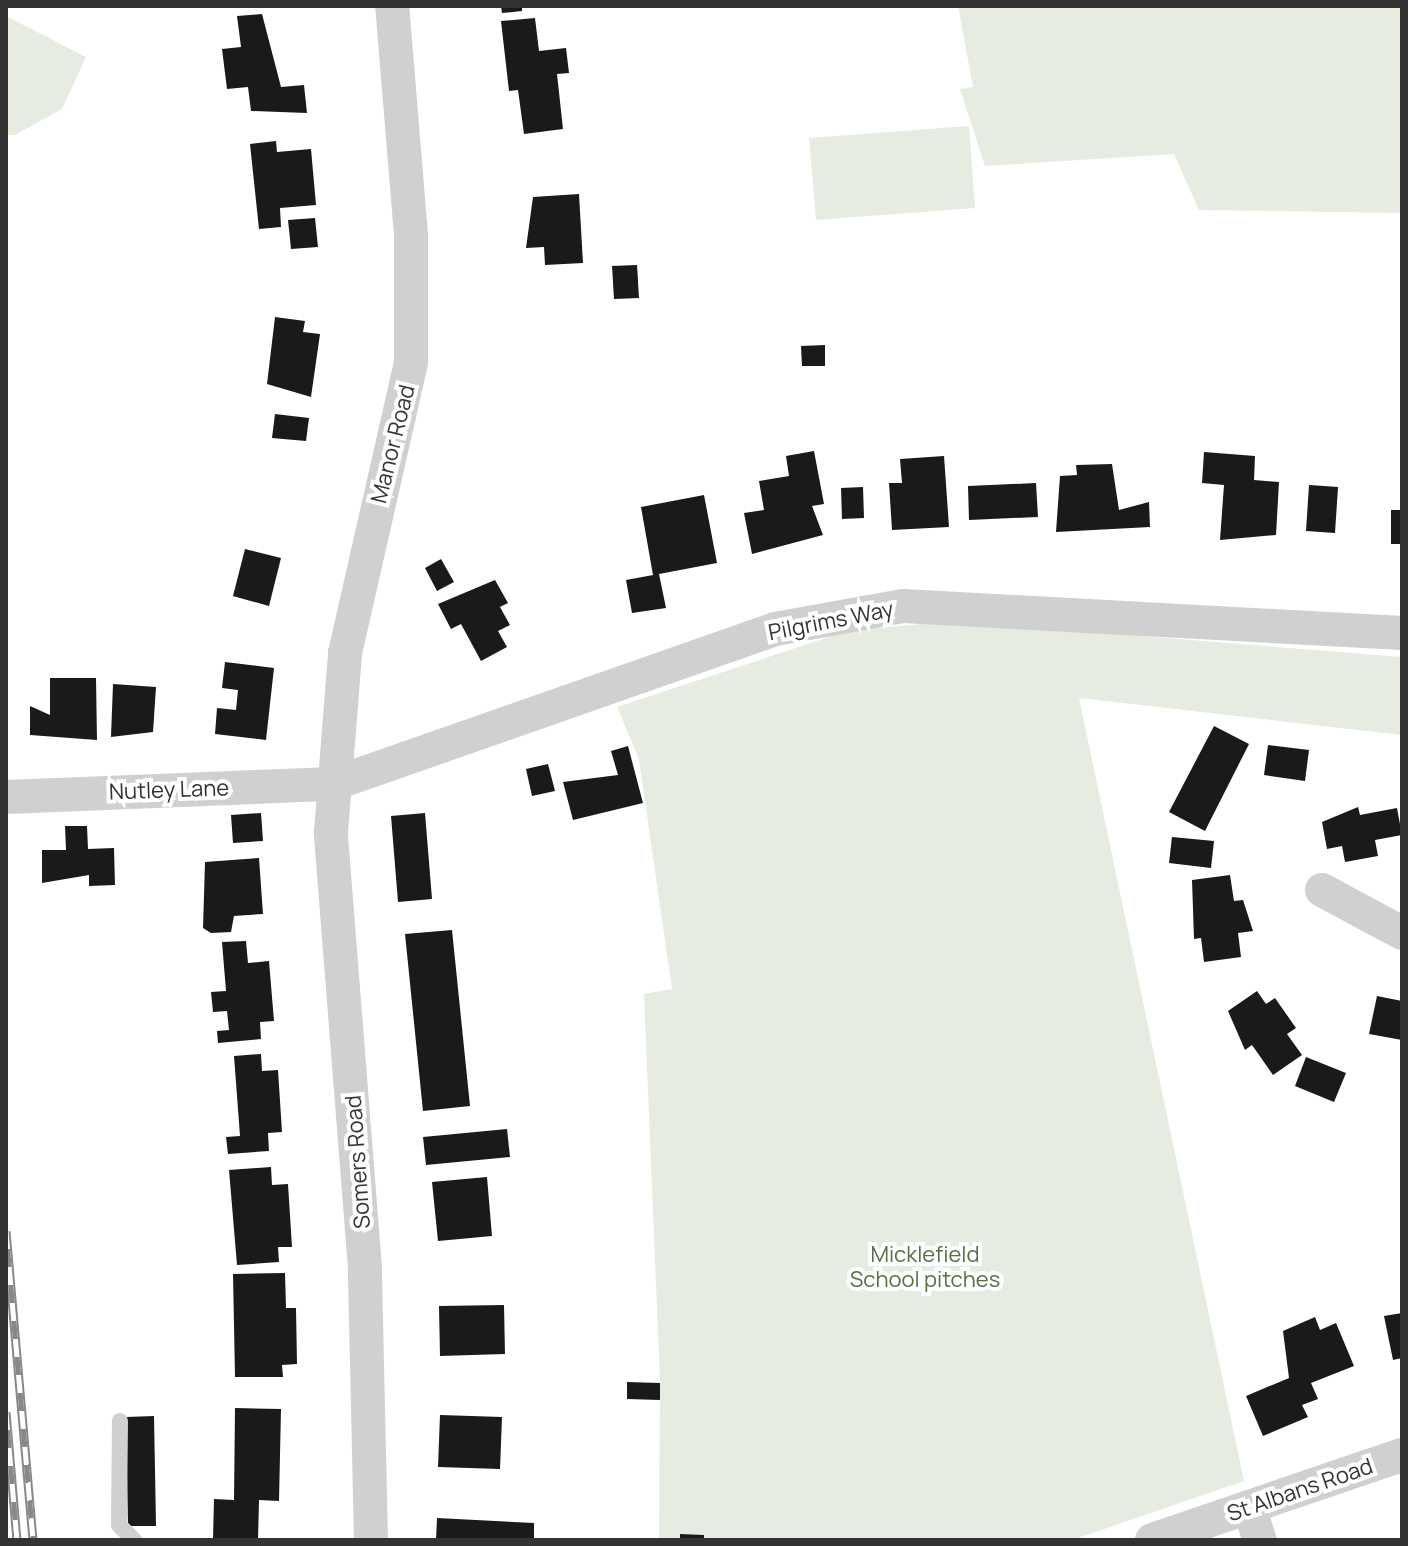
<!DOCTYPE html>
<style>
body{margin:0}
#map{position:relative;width:1408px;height:1546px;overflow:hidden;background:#fff;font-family:Manrope,sans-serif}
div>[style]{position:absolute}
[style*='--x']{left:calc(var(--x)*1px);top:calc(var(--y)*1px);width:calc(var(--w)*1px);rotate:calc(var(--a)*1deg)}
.green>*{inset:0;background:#e6ecdf}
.building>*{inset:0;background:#1a1a1a}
.lane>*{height:16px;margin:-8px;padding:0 8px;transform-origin:8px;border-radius:8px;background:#d0d0d0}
.street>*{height:34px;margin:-17px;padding:0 17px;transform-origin:17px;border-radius:17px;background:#d0d0d0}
.rail>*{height:9px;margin-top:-4.5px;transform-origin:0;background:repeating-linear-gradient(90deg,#fff 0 18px,#888 0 36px);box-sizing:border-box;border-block:2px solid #888}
span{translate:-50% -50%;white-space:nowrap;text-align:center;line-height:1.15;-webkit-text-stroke:8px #fff;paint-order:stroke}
.street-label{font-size:22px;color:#333}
.park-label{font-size:22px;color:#56703f}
.frame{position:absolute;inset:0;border:8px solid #333;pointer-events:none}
</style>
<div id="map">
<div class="green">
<i style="clip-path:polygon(958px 6px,1402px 6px,1402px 213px,1199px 210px,1174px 154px,985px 166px,960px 89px,973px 87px)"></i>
<i style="clip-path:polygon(6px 16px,86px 57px,62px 109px,15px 135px,6px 135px)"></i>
<i style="clip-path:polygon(969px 126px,975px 208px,816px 220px,809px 138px)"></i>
<i style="clip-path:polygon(952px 621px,1402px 657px,1402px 735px,1079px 698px,1244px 1481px,1072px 1540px,659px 1540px,660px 1381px,644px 994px,672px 989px,639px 759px,617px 707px,847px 631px)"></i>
</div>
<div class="building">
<i style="clip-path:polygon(501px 6px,522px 6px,522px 11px,502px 13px)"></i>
<i style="clip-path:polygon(262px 14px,281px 87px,304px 85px,307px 113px,251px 111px,248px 87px,227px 89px,222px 49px,241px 47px,237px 16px)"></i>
<i style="clip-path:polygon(535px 18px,539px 51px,566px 48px,569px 73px,557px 74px,563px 129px,524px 134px,518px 90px,509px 91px,501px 21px)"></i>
<i style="clip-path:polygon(276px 141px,277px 152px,311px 149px,316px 205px,280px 208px,281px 227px,259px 229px,250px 144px)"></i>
<i style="clip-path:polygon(579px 194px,583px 263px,545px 265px,544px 247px,526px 248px,533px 197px)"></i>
<i style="clip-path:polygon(315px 218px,318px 247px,291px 249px,288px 220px)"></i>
<i style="clip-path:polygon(637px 265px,639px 298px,614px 299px,612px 266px)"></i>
<i style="clip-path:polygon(275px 317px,305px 321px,303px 332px,320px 334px,311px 397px,267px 384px)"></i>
<i style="clip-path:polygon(825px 345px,825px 366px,802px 366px,801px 346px)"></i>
<i style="clip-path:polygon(275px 414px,309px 418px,306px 441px,272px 438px)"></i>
<i style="clip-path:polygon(814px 451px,824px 504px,812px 506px,823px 535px,752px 554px,744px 513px,764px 510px,759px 481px,789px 476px,786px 456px)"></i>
<i style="clip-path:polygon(1204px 452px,1255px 456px,1254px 480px,1279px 482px,1276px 535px,1220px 540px,1224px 485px,1202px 483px)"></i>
<i style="clip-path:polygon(944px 456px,949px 527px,892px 530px,889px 483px,902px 483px,900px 459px)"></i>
<i style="clip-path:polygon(1112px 464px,1119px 510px,1149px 502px,1150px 527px,1056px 532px,1060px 476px,1077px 475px,1076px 465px)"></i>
<i style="clip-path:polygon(1036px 483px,1038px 517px,969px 520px,968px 486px)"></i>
<i style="clip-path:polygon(1309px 485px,1338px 487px,1335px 533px,1306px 531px)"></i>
<i style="clip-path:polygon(863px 487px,864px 518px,842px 519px,841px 488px)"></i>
<i style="clip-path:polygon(704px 495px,717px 563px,659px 574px,666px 608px,632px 613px,626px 580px,653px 575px,641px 507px)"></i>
<i style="clip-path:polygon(1391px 510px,1402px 510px,1402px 544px,1391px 544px)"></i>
<i style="clip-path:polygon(245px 549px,281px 558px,269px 606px,233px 596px)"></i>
<i style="clip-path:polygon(441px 559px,454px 582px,437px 591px,425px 568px)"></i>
<i style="clip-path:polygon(495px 580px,508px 603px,500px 607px,510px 625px,498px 631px,507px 647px,481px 661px,461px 624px,451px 629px,438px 604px)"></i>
<i style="clip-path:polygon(225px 662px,274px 668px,266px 740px,215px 734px,217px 708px,236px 710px,238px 690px,222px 688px)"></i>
<i style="clip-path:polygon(50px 678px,96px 678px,97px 740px,30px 735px,30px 706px,50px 715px)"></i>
<i style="clip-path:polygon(113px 684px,156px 687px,153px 732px,111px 737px)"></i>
<i style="clip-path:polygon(1214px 726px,1249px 744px,1205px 831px,1169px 812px)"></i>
<i style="clip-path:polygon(1268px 745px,1309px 750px,1305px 781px,1264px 775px)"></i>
<i style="clip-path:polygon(628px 746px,643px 803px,573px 820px,563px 782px,618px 775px,611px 751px)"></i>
<i style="clip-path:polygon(548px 764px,555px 791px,532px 796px,526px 769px)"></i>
<i style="clip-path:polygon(1358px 807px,1360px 815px,1397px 808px,1402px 835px,1375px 840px,1378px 856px,1345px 862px,1342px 846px,1327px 849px,1322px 822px)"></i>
<i style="clip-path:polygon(261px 813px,263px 841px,233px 843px,231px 815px)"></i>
<i style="clip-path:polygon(425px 813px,432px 899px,398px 902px,391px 816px)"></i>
<i style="clip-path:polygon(65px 826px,87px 826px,88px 849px,114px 848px,115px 885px,89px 886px,89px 875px,42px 883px,42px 850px,66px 850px)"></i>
<i style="clip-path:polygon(1172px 837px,1214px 841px,1211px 868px,1169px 863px)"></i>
<i style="clip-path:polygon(259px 858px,263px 914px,234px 916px,231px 932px,211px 933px,203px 928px,205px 862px)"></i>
<i style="clip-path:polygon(1230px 875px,1234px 901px,1243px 900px,1253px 931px,1238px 933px,1241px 957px,1204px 962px,1201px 938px,1194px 939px,1192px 880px)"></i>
<i style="clip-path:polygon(452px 930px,470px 1106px,423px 1111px,405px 934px)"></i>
<i style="clip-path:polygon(246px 941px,248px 963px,269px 961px,274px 1021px,260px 1022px,261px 1039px,218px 1043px,217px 1031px,229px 1030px,227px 1011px,213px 1012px,211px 992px,226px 991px,222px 942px)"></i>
<i style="clip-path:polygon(1257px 991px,1266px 1004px,1275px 998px,1296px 1028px,1287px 1034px,1302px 1055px,1273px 1075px,1252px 1045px,1245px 1050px,1228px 1011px)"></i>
<i style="clip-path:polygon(1377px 996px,1402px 1001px,1402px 1040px,1369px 1034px)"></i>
<i style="clip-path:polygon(261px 1054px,262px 1071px,278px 1070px,282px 1132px,268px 1133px,269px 1151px,228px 1154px,226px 1137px,240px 1136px,234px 1056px)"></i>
<i style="clip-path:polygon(1306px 1057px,1346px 1073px,1334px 1102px,1295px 1086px)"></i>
<i style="clip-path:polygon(507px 1129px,510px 1157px,426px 1165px,423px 1137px)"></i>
<i style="clip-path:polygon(271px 1167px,272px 1185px,288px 1184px,292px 1247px,278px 1247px,279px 1262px,237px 1265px,229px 1170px)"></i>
<i style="clip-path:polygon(487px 1177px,492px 1236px,438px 1241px,432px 1182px)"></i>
<i style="clip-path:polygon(285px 1273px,286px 1308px,296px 1308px,297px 1364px,282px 1365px,283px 1377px,235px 1377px,233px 1274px)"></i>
<i style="clip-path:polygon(504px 1305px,505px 1354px,440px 1356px,439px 1306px)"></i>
<i style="clip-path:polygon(1402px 1313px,1402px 1358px,1393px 1360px,1384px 1316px)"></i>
<i style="clip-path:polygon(1315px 1317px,1320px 1330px,1336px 1323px,1354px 1366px,1311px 1383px,1318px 1399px,1302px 1405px,1308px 1417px,1263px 1436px,1246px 1396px,1289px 1378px,1283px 1331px)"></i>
<i style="clip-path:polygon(627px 1382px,660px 1383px,660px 1400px,627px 1399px)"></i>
<i style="clip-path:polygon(235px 1408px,281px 1409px,279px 1501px,259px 1500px,258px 1540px,213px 1539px,214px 1499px,234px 1500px)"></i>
<i style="clip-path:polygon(440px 1415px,502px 1417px,500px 1469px,438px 1467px)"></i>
<i style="clip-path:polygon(154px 1416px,156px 1526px,128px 1526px,126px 1417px)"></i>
<i style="clip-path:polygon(437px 1518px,534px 1523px,534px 1540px,436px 1540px)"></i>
<i style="clip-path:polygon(680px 1534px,704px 1535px,704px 1540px,680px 1540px)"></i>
</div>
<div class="lane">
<i style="--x:120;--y:1421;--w:104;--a:90.6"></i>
<i style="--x:119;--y:1525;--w:21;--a:45"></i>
</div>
<div class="street">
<i style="--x:6;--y:797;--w:327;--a:-2.3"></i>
<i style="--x:333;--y:784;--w:468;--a:-19.3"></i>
<i style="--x:775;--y:629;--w:130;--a:-10.2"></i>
<i style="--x:903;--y:606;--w:500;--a:3.1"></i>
<i style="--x:1322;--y:890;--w:91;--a:28.3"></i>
<i style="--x:1249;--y:1507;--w:35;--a:72"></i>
<i style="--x:371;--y:1540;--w:272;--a:-91.3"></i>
<i style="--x:365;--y:1268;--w:437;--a:-94.5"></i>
<i style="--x:331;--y:832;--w:180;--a:-85.5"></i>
<i style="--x:345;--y:653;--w:298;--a:-77.2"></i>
<i style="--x:411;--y:362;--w:127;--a:-90"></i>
<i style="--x:411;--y:235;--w:230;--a:-94.7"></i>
<i style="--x:1152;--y:1540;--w:264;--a:-18.8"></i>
</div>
<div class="rail">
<i style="--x:6;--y:1231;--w:310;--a:85"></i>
<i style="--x:6;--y:1412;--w:128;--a:85.1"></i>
</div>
<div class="street-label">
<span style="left:393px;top:444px;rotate:-76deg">Manor Road</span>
<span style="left:831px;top:621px;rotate:-11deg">Pilgrims Way</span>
<span style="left:169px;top:790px;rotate:-2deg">Nutley Lane</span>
<span style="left:358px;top:1162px;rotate:-94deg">Somers Road</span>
<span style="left:1300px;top:1490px;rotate:-19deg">St Albans Road</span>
</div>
<div class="park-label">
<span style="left:925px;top:1267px">Micklefield<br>School pitches</span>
</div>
<div class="frame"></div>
</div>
